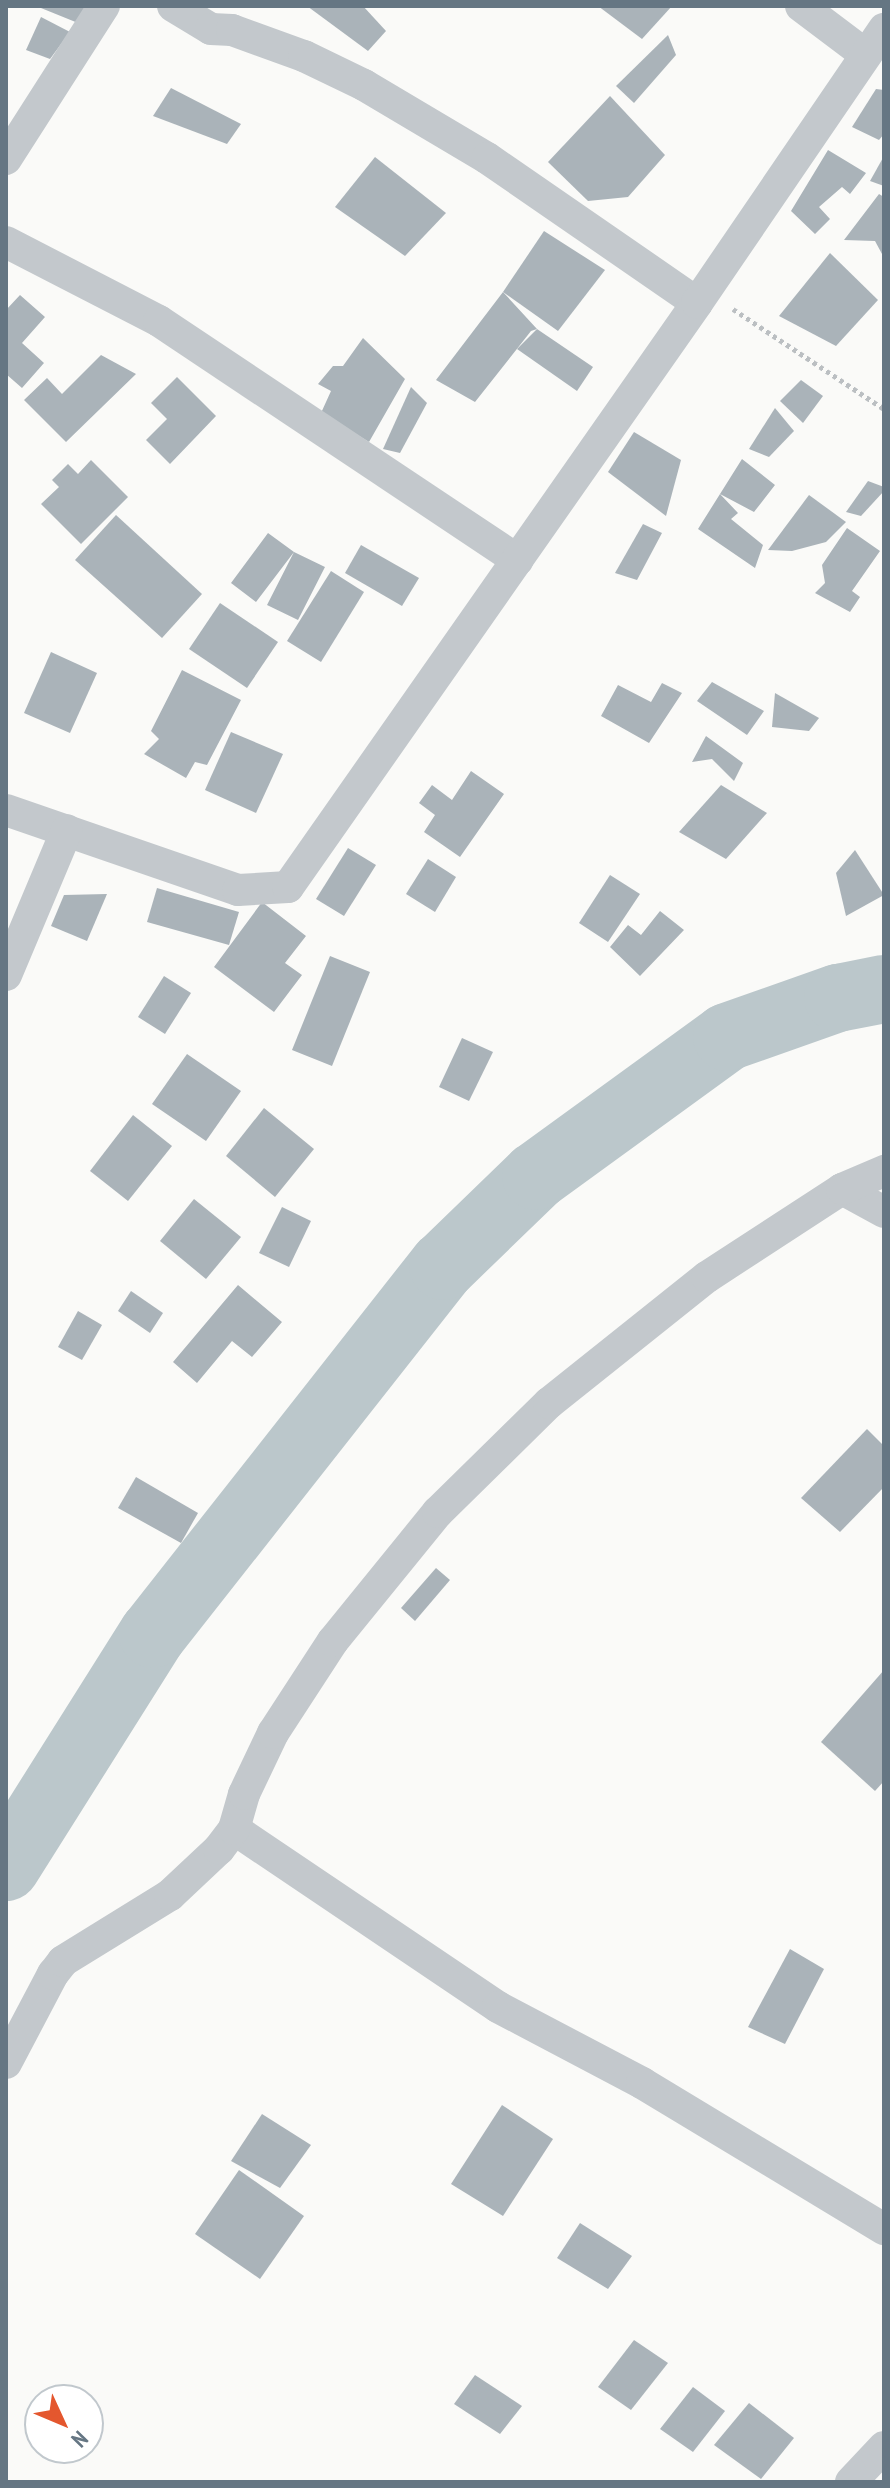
<!DOCTYPE html>
<style>
body{margin:0}
#map{position:relative;width:890px;height:2488px;overflow:hidden;background:#fafaf8;font-family:"PT Sans Narrow",sans-serif}
div>[style]{position:absolute}
[style*='--x']{left:calc(var(--x)*1px);top:calc(var(--y)*1px);width:calc(var(--w)*1px);rotate:calc(var(--a)*1deg)}
.river>*{height:68px;margin:-34px;padding:0 34px;transform-origin:34px;border-radius:34px;background:#bbc7cb}
.building>*{inset:0;background:#aab3b9}
.path>*{height:5px;margin-top:-2.5px;transform-origin:0;background:repeating-linear-gradient(90deg,#bbbfc2 0 4px,transparent 0 8px)}
.street>*{height:32px;margin:-16px;padding:0 16px;transform-origin:16px;border-radius:16px;background:#c3c8cc}
span{translate:-50% -50%;white-space:nowrap;text-align:center;line-height:1.15;-webkit-text-stroke:8px #fff;paint-order:stroke}
.frame{position:absolute;inset:0;border:8px solid #657683;pointer-events:none}
.north{position:absolute;left:24px;top:2384px;width:80px;height:80px;box-sizing:border-box;background:#fff;border:2px solid #c1c8cd;border-radius:50%;rotate:134deg;font-size:22px;font-weight:700;line-height:32px;text-align:center;color:#657683}
.north::after{content:'';display:block;margin:auto;width:28px;height:36px;background:#e4572e;clip-path:polygon(50% 0,100% 100%,50% 72%,0 100%)}
</style>
<div id="map">
<div class="river">
<i style="--x:6;--y:1867;--w:275;--a:-57.8"></i>
<i style="--x:153;--y:1634;--w:469;--a:-51.8"></i>
<i style="--x:443;--y:1266;--w:129;--a:-44.1"></i>
<i style="--x:536;--y:1176;--w:236;--a:-36"></i>
<i style="--x:727;--y:1037;--w:118;--a:-19.4"></i>
<i style="--x:838;--y:998;--w:47;--a:-11.1"></i>
</div>
<div class="building">
<i style="clip-path:polygon(36px 6px,90px 6px,78px 23px)"></i>
<i style="clip-path:polygon(307px 6px,363px 6px,386px 31px,368px 51px)"></i>
<i style="clip-path:polygon(598px 6px,672px 6px,642px 39px)"></i>
<i style="clip-path:polygon(41px 17px,70px 32px,50px 59px,26px 50px)"></i>
<i style="clip-path:polygon(668px 35px,676px 55px,634px 103px,616px 86px)"></i>
<i style="clip-path:polygon(171px 88px,241px 124px,227px 144px,153px 116px)"></i>
<i style="clip-path:polygon(876px 89px,884px 90px,884px 134px,879px 140px,852px 127px)"></i>
<i style="clip-path:polygon(610px 96px,665px 155px,628px 197px,588px 201px,548px 162px)"></i>
<i style="clip-path:polygon(828px 150px,866px 173px,850px 194px,842px 187px,819px 207px,830px 219px,815px 234px,791px 211px)"></i>
<i style="clip-path:polygon(884px 156px,884px 186px,870px 181px)"></i>
<i style="clip-path:polygon(375px 157px,446px 213px,405px 256px,335px 207px)"></i>
<i style="clip-path:polygon(879px 194px,884px 197px,882px 254px,875px 241px,844px 240px)"></i>
<i style="clip-path:polygon(544px 231px,605px 270px,558px 331px,503px 292px)"></i>
<i style="clip-path:polygon(830px 253px,878px 300px,836px 346px,779px 316px)"></i>
<i style="clip-path:polygon(503px 292px,537px 329px,531px 331px,475px 402px,436px 380px)"></i>
<i style="clip-path:polygon(20px 295px,45px 317px,22px 343px,44px 363px,22px 388px,6px 374px,6px 310px)"></i>
<i style="clip-path:polygon(537px 329px,593px 367px,577px 391px,517px 349px)"></i>
<i style="clip-path:polygon(363px 338px,405px 379px,369px 442px,321px 413px,331px 391px,318px 384px,333px 366px,343px 366px)"></i>
<i style="clip-path:polygon(101px 355px,136px 374px,66px 442px,24px 400px,47px 378px,62px 394px)"></i>
<i style="clip-path:polygon(177px 377px,216px 416px,170px 464px,146px 440px,167px 419px,151px 403px)"></i>
<i style="clip-path:polygon(801px 380px,823px 396px,803px 423px,780px 401px)"></i>
<i style="clip-path:polygon(411px 387px,427px 403px,400px 453px,383px 449px)"></i>
<i style="clip-path:polygon(775px 408px,794px 431px,769px 457px,749px 449px)"></i>
<i style="clip-path:polygon(634px 432px,681px 460px,666px 516px,608px 472px)"></i>
<i style="clip-path:polygon(742px 459px,775px 485px,754px 512px,720px 494px,738px 513px,731px 519px,763px 545px,755px 568px,698px 529px)"></i>
<i style="clip-path:polygon(91px 460px,128px 497px,81px 544px,41px 504px,59px 487px,52px 480px,68px 464px,78px 474px)"></i>
<i style="clip-path:polygon(868px 481px,884px 487px,884px 491px,861px 516px,846px 512px)"></i>
<i style="clip-path:polygon(809px 495px,846px 522px,826px 542px,792px 551px,768px 550px)"></i>
<i style="clip-path:polygon(116px 515px,202px 594px,162px 638px,75px 560px)"></i>
<i style="clip-path:polygon(643px 524px,662px 533px,637px 580px,615px 573px)"></i>
<i style="clip-path:polygon(847px 528px,880px 551px,852px 591px,860px 597px,850px 612px,815px 593px,825px 583px,822px 565px)"></i>
<i style="clip-path:polygon(268px 533px,294px 552px,325px 567px,298px 620px,267px 605px,294px 552px,256px 602px,231px 583px)"></i>
<i style="clip-path:polygon(361px 545px,419px 578px,402px 606px,345px 573px)"></i>
<i style="clip-path:polygon(331px 571px,364px 592px,321px 662px,287px 641px)"></i>
<i style="clip-path:polygon(220px 603px,278px 642px,247px 688px,189px 649px)"></i>
<i style="clip-path:polygon(51px 652px,97px 673px,70px 733px,24px 713px)"></i>
<i style="clip-path:polygon(182px 670px,241px 700px,207px 765px,195px 762px,186px 778px,144px 754px,159px 739px,151px 731px)"></i>
<i style="clip-path:polygon(712px 682px,764px 711px,747px 735px,697px 701px)"></i>
<i style="clip-path:polygon(662px 683px,682px 693px,649px 743px,601px 716px,618px 685px,651px 702px)"></i>
<i style="clip-path:polygon(775px 693px,819px 718px,809px 731px,772px 727px)"></i>
<i style="clip-path:polygon(231px 732px,283px 754px,256px 813px,205px 790px)"></i>
<i style="clip-path:polygon(706px 736px,743px 763px,734px 781px,712px 759px,692px 762px)"></i>
<i style="clip-path:polygon(471px 771px,504px 794px,460px 857px,424px 832px,435px 815px,419px 803px,432px 785px,452px 800px)"></i>
<i style="clip-path:polygon(721px 785px,767px 813px,726px 859px,679px 832px)"></i>
<i style="clip-path:polygon(348px 848px,376px 865px,344px 916px,316px 899px)"></i>
<i style="clip-path:polygon(855px 850px,884px 895px,846px 916px,836px 873px)"></i>
<i style="clip-path:polygon(428px 859px,456px 877px,435px 912px,406px 894px)"></i>
<i style="clip-path:polygon(610px 875px,640px 894px,608px 942px,579px 923px)"></i>
<i style="clip-path:polygon(157px 888px,239px 912px,229px 945px,147px 922px)"></i>
<i style="clip-path:polygon(107px 894px,87px 941px,51px 926px,64px 895px)"></i>
<i style="clip-path:polygon(262px 902px,306px 936px,285px 963px,302px 975px,274px 1012px,214px 967px)"></i>
<i style="clip-path:polygon(660px 911px,684px 930px,640px 976px,610px 947px,628px 925px,641px 935px)"></i>
<i style="clip-path:polygon(330px 956px,370px 972px,332px 1066px,292px 1050px)"></i>
<i style="clip-path:polygon(164px 976px,191px 993px,165px 1034px,138px 1017px)"></i>
<i style="clip-path:polygon(462px 1038px,493px 1052px,469px 1101px,439px 1087px)"></i>
<i style="clip-path:polygon(187px 1054px,241px 1091px,206px 1141px,152px 1104px)"></i>
<i style="clip-path:polygon(264px 1108px,314px 1149px,275px 1197px,226px 1156px)"></i>
<i style="clip-path:polygon(133px 1115px,172px 1146px,128px 1201px,90px 1171px)"></i>
<i style="clip-path:polygon(194px 1199px,241px 1237px,206px 1279px,160px 1241px)"></i>
<i style="clip-path:polygon(282px 1207px,311px 1221px,289px 1267px,259px 1253px)"></i>
<i style="clip-path:polygon(238px 1285px,282px 1322px,252px 1357px,232px 1341px,197px 1383px,173px 1362px)"></i>
<i style="clip-path:polygon(131px 1291px,163px 1313px,150px 1333px,118px 1311px)"></i>
<i style="clip-path:polygon(78px 1311px,102px 1325px,82px 1360px,58px 1347px)"></i>
<i style="clip-path:polygon(867px 1429px,884px 1446px,884px 1487px,840px 1532px,801px 1498px)"></i>
<i style="clip-path:polygon(136px 1477px,198px 1513px,181px 1543px,118px 1508px)"></i>
<i style="clip-path:polygon(436px 1568px,450px 1580px,415px 1621px,401px 1608px)"></i>
<i style="clip-path:polygon(884px 1670px,884px 1781px,875px 1791px,821px 1742px)"></i>
<i style="clip-path:polygon(790px 1949px,824px 1969px,785px 2044px,748px 2027px)"></i>
<i style="clip-path:polygon(502px 2105px,553px 2139px,503px 2216px,451px 2184px)"></i>
<i style="clip-path:polygon(262px 2114px,311px 2145px,280px 2188px,231px 2161px)"></i>
<i style="clip-path:polygon(239px 2170px,304px 2216px,260px 2279px,195px 2234px)"></i>
<i style="clip-path:polygon(580px 2223px,632px 2256px,608px 2289px,557px 2258px)"></i>
<i style="clip-path:polygon(634px 2340px,668px 2363px,631px 2410px,598px 2387px)"></i>
<i style="clip-path:polygon(475px 2375px,522px 2406px,500px 2434px,454px 2404px)"></i>
<i style="clip-path:polygon(693px 2387px,725px 2411px,693px 2452px,660px 2429px)"></i>
<i style="clip-path:polygon(749px 2403px,794px 2438px,761px 2479px,714px 2445px)"></i>
</div>
<div class="path">
<i style="--x:733;--y:309;--w:181;--a:33.5"></i>
</div>
<div class="street">
<i style="--x:173;--y:6;--w:44;--a:31.2"></i>
<i style="--x:211;--y:29;--w:21;--a:3"></i>
<i style="--x:232;--y:30;--w:77;--a:19.9"></i>
<i style="--x:304;--y:56;--w:67;--a:25.8"></i>
<i style="--x:364;--y:85;--w:143;--a:30.7"></i>
<i style="--x:487;--y:158;--w:255;--a:34.6"></i>
<i style="--x:801;--y:6;--w:81;--a:37"></i>
<i style="--x:6;--y:159;--w:182;--a:-57.4"></i>
<i style="--x:6;--y:242;--w:172;--a:27.3"></i>
<i style="--x:159;--y:321;--w:431;--a:33.7"></i>
<i style="--x:6;--y:810;--w:245;--a:19"></i>
<i style="--x:238;--y:890;--w:50;--a:-3.4"></i>
<i style="--x:288;--y:887;--w:713;--a:-54.99"></i>
<i style="--x:697;--y:303;--w:332;--a:-55.7"></i>
<i style="--x:6;--y:975;--w:157;--a:-67.2"></i>
<i style="--x:842;--y:1189;--w:48;--a:28.7"></i>
<i style="--x:234;--y:1829;--w:318;--a:34"></i>
<i style="--x:498;--y:2007;--w:163;--a:27.8"></i>
<i style="--x:642;--y:2083;--w:283;--a:31.1"></i>
<i style="--x:6;--y:2063;--w:101;--a:-62.2"></i>
<i style="--x:53;--y:1974;--w:16;--a:-52"></i>
<i style="--x:63;--y:1961;--w:126;--a:-31.7"></i>
<i style="--x:170;--y:1895;--w:67;--a:-43.2"></i>
<i style="--x:219;--y:1849;--w:25;--a:-53"></i>
<i style="--x:234;--y:1829;--w:36;--a:-74"></i>
<i style="--x:244;--y:1794;--w:68;--a:-64.6"></i>
<i style="--x:273;--y:1733;--w:110;--a:-56.9"></i>
<i style="--x:333;--y:1641;--w:166;--a:-50.9"></i>
<i style="--x:438;--y:1512;--w:156;--a:-44.5"></i>
<i style="--x:549;--y:1403;--w:202;--a:-38.6"></i>
<i style="--x:707;--y:1277;--w:161;--a:-33.1"></i>
<i style="--x:842;--y:1189;--w:46;--a:-23.2"></i>
<i style="--x:851;--y:2482;--w:48;--a:-46.7"></i>
</div>
<div class="frame"></div>
<div class="north">N</div>
</div>
